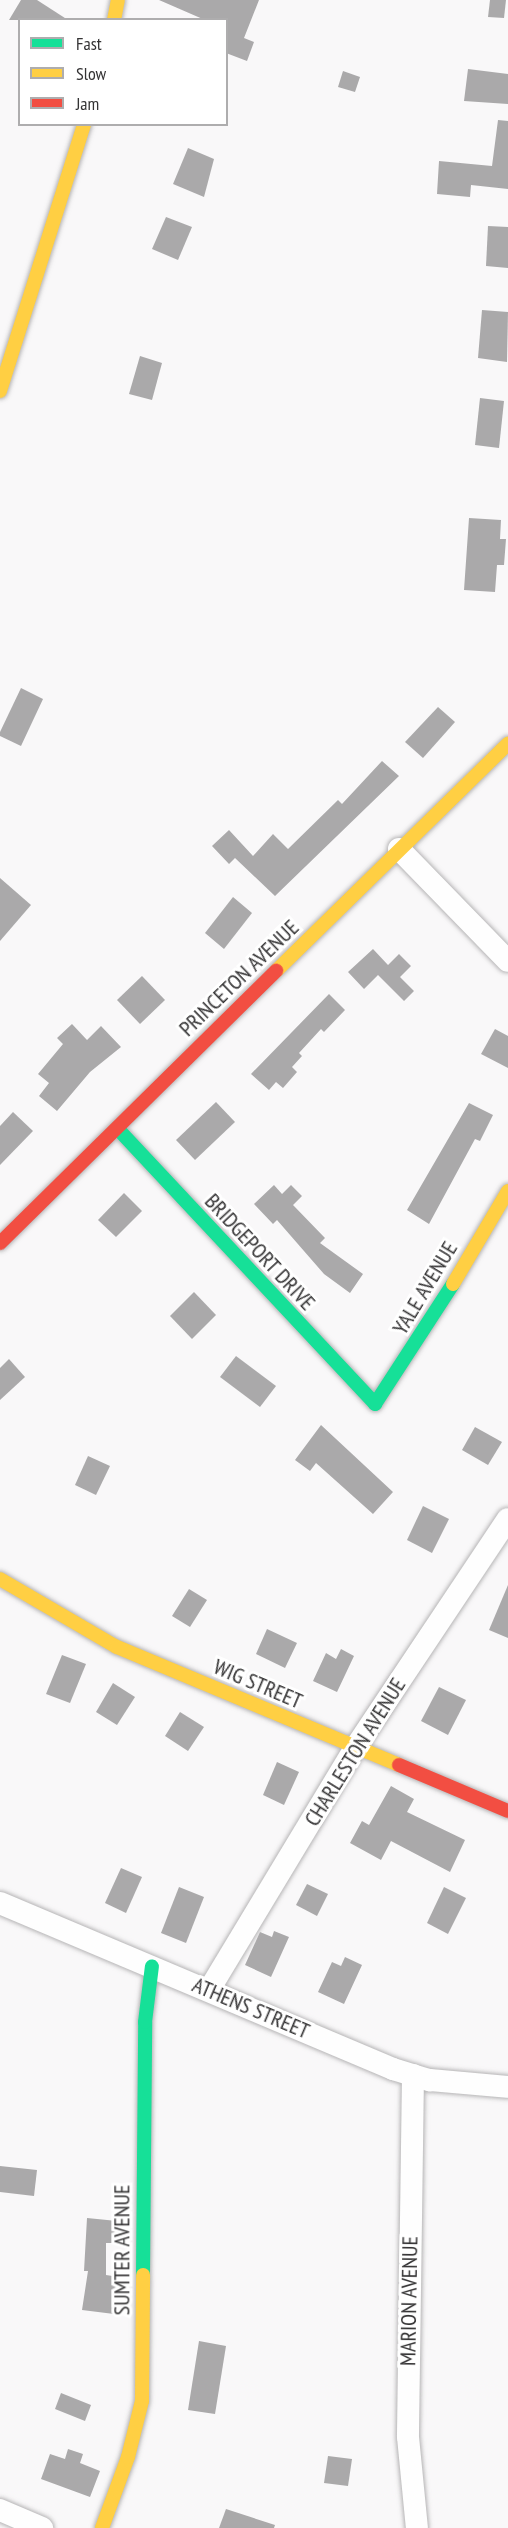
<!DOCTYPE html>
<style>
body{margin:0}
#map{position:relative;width:508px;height:2528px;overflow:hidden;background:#f9f8f9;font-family:"PT Sans Narrow",sans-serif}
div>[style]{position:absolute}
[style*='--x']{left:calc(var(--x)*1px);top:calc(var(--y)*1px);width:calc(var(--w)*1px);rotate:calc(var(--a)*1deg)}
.building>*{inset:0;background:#aaa9aa}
.roads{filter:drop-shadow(0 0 2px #b6b5b6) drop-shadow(0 0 2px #b6b5b6)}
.street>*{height:22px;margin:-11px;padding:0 11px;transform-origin:11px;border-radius:11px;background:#fefefe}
.fast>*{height:14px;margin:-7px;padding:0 7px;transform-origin:7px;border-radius:7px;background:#16e098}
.slow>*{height:14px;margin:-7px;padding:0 7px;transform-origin:7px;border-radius:7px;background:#ffcf43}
.jam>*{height:14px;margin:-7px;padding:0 7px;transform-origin:7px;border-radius:7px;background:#f24e42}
span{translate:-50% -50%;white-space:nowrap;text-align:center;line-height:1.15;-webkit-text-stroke:6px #fff;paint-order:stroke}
.street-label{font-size:22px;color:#343334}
.legend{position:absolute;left:18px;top:18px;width:210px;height:108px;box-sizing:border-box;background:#fff;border:2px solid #aeadae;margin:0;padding:8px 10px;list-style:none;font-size:18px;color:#343334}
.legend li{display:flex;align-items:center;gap:12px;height:30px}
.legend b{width:30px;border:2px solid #aeadae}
</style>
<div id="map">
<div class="building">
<i style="clip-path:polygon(21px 0,37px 0,68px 20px,9px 20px)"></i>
<i style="clip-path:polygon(159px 0,259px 0,244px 38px,254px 42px,247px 61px,226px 53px,226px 20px,205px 20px)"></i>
<i style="clip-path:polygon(490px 0,506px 0,504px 18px,488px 17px)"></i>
<i style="clip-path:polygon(468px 69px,508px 74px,508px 104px,464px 101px)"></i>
<i style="clip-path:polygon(343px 71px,360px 77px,355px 92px,338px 87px)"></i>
<i style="clip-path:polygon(498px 120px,508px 121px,508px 189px,471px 185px,470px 197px,437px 194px,439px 161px,492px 166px)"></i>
<i style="clip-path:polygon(188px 148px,214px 159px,204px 197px,173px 184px)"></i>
<i style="clip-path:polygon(166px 217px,192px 227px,178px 260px,152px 249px)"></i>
<i style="clip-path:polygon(488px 226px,508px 227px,508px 268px,486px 266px)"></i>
<i style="clip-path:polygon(482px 310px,508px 312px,507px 362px,478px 358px)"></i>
<i style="clip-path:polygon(140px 356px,162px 363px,152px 400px,129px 394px)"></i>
<i style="clip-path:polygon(480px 398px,504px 401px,499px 448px,475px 445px)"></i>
<i style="clip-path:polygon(469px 518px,501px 520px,500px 539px,506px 539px,504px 565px,497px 565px,495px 592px,464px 590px)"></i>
<i style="clip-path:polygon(21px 688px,43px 699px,21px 746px,0 736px,0 732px)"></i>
<i style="clip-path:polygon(438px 707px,455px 722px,423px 758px,405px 742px)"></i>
<i style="clip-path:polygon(382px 761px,399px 776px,275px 896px,235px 858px,229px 864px,212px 846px,229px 830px,253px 856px,273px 834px,288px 849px,338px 800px,342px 804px)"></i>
<i style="clip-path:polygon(0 878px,31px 905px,0 941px)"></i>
<i style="clip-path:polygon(233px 897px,252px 913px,224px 949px,205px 933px)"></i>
<i style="clip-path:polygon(373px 949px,388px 965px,399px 954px,411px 966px,400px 977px,414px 991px,404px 1001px,378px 975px,364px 989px,348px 972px)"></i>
<i style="clip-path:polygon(142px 976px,165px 1000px,140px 1024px,117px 1000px)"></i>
<i style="clip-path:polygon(329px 994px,345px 1010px,324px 1032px,321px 1029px,299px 1053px,302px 1056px,292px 1067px,297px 1072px,283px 1088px,276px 1082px,269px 1090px,251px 1074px)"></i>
<i style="clip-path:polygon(72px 1024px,87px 1040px,101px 1026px,121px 1047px,90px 1072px,57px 1111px,39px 1096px,49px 1083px,38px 1074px,63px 1044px,57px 1038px)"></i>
<i style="clip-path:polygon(495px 1029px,508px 1036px,508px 1068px,481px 1054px)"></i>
<i style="clip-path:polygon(216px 1102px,235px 1122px,195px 1160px,176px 1140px)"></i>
<i style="clip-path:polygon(469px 1103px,493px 1115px,480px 1141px,475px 1139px,429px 1224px,407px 1210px)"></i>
<i style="clip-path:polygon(13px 1112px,33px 1131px,0 1165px,0 1126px)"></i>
<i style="clip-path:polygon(274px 1185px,282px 1194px,291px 1185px,302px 1196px,293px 1205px,325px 1238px,320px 1243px,363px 1274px,350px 1293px,324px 1274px,277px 1220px,273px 1224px,254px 1204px)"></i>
<i style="clip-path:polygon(124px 1193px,142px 1211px,116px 1237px,98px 1220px)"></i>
<i style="clip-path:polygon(194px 1292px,216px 1315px,192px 1339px,170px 1316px)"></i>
<i style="clip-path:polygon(236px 1356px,276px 1386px,260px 1407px,220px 1377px)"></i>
<i style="clip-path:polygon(9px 1359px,25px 1377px,0 1400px,0 1368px)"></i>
<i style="clip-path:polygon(321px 1425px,393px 1492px,373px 1514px,316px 1463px,310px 1471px,295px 1460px)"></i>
<i style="clip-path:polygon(475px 1427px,502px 1442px,488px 1465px,462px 1450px)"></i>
<i style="clip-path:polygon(88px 1456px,110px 1466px,96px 1495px,75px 1485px)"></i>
<i style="clip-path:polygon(423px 1506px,449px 1519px,432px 1553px,407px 1540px)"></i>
<i style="clip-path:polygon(508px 1585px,508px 1638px,489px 1630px)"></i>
<i style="clip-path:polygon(189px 1589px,207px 1600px,190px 1627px,172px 1616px)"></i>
<i style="clip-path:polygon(267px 1629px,297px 1643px,285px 1668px,256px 1654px)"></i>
<i style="clip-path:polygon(341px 1649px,354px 1656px,337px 1692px,313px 1681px,326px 1653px,336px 1659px)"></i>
<i style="clip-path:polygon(62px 1655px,86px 1664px,70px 1703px,46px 1694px)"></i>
<i style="clip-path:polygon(113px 1683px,135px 1697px,117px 1725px,96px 1712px)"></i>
<i style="clip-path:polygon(439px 1687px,466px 1700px,448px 1735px,421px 1721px)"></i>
<i style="clip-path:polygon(180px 1712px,204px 1727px,188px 1751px,165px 1736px)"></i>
<i style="clip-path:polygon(277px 1762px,299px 1772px,284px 1805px,263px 1795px)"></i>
<i style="clip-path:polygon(391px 1786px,414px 1799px,407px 1812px,465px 1840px,450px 1872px,391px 1841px,381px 1860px,350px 1843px,362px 1821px,369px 1825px)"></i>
<i style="clip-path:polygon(121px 1868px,142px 1877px,126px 1913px,105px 1903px)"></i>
<i style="clip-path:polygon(307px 1884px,328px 1894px,317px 1916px,296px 1905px)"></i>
<i style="clip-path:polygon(179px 1887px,204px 1897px,186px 1943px,161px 1933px)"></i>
<i style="clip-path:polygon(444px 1887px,466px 1898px,448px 1934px,427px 1923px)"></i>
<i style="clip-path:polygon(274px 1931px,289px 1937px,271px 1977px,245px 1965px,260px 1932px,272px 1937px)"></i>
<i style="clip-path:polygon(345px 1957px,362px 1965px,344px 2004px,318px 1992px,332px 1962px,341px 1966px)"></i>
<i style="clip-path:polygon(0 2166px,37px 2170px,34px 2196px,0 2192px)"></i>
<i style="clip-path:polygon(87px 2218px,117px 2221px,115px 2243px,106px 2243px,106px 2275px,119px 2277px,114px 2314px,82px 2310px,88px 2271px,84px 2271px)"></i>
<i style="clip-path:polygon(199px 2341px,226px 2346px,215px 2414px,188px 2410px)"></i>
<i style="clip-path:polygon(61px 2393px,91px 2405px,85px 2421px,55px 2409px)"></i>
<i style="clip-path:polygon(68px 2449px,83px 2454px,80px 2463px,100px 2471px,90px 2497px,41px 2479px,50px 2454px,65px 2459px)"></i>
<i style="clip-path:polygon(328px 2456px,352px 2459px,348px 2486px,324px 2483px)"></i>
<i style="clip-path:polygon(226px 2509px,275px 2525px,274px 2528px,219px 2528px)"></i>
</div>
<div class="roads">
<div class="street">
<i style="--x:399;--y:849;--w:156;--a:45.8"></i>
<i style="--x:0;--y:1903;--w:427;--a:22.9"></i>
<i style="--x:393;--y:2069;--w:39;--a:17"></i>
<i style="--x:430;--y:2080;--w:78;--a:5.1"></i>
<i style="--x:209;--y:1990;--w:283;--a:-58.9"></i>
<i style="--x:355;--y:1748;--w:275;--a:-56.3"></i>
<i style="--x:413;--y:2075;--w:362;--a:90.8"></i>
<i style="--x:408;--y:2437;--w:91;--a:84.4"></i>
<i style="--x:0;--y:2510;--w:46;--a:23.2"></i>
</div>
<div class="fast">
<i style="--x:117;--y:1128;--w:378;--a:46.9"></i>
<i style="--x:375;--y:1404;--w:143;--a:-57"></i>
<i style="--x:143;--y:2275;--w:253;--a:-89.5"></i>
<i style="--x:145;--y:2022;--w:56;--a:-82.9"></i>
</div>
<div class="slow">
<i style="--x:114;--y:20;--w:20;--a:-79"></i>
<i style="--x:0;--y:391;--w:280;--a:-72.5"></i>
<i style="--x:276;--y:971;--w:325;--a:-44.4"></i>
<i style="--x:453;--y:1284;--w:108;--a:-59.4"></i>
<i style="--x:0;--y:1579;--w:135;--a:30.2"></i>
<i style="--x:117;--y:1647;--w:306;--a:22.7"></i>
<i style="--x:102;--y:2528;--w:76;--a:-69.9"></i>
<i style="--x:128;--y:2457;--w:58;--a:-76"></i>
<i style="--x:142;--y:2401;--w:126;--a:-89.5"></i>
</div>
<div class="jam">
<i style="--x:0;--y:1243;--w:388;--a:-44.6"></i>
<i style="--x:399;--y:1765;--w:118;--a:22.9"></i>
</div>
</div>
<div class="street-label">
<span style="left:239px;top:978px;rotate:-44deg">PRINCETON AVENUE</span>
<span style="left:260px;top:1252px;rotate:47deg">BRIDGEPORT DRIVE</span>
<span style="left:425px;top:1288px;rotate:-59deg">YALE AVENUE</span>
<span style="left:258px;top:1684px;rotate:23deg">WIG STREET</span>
<span style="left:355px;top:1752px;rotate:-58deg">CHARLESTON AVENUE</span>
<span style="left:251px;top:2008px;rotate:23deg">ATHENS STREET</span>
<span style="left:122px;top:2250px;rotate:-90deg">SUMTER AVENUE</span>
<span style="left:409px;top:2301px;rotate:-89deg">MARION AVENUE</span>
</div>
<ul class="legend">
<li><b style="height:8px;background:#16e098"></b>Fast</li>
<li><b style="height:8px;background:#ffcf43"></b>Slow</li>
<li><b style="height:8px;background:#f24e42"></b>Jam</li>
</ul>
</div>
